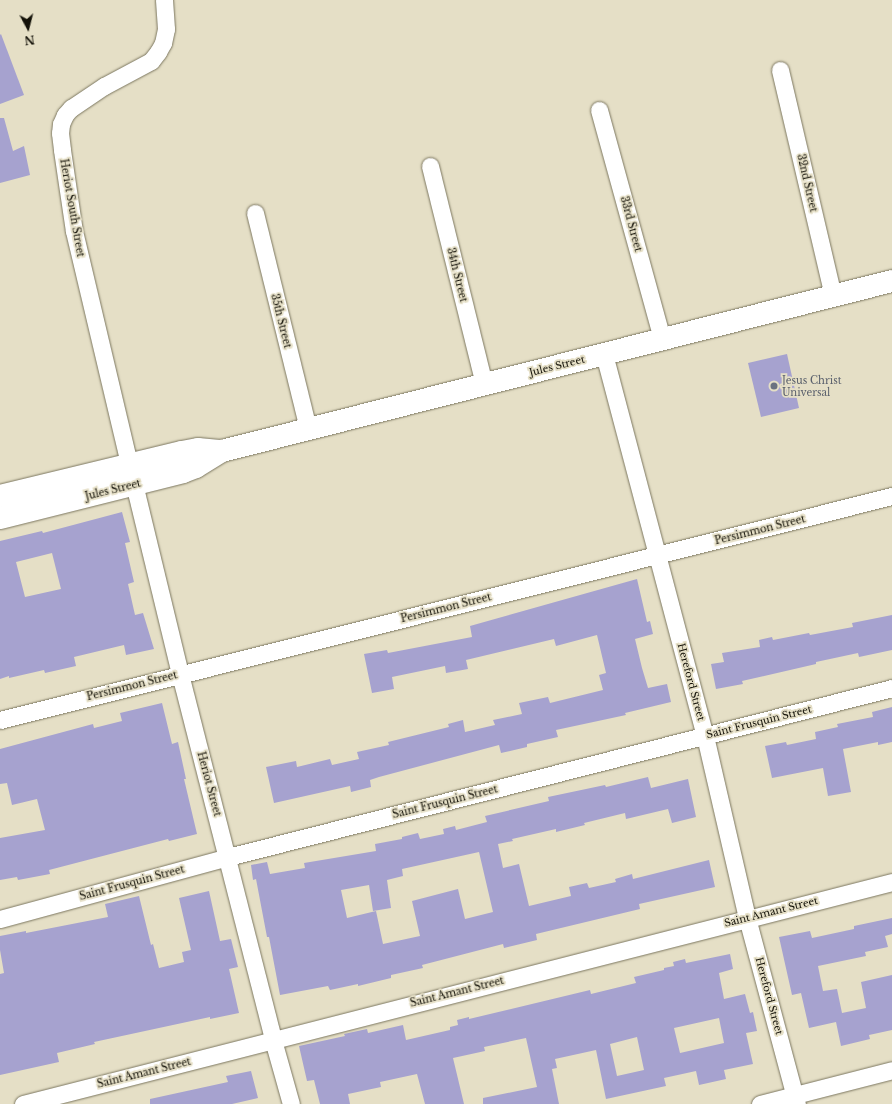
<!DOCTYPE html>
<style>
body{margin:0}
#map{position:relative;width:892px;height:1104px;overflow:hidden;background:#e5dfc6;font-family:"Libre Baskerville",serif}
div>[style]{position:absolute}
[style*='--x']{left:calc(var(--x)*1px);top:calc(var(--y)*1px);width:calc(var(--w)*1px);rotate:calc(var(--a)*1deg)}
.building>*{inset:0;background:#a6a2cf}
.roads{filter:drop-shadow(0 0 1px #7c7760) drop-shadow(0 0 1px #7c7760)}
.street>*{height:17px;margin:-8.5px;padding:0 8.5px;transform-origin:8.5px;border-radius:8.5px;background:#fff}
.secondary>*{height:22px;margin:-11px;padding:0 11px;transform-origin:11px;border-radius:11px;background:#fff}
.dots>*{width:11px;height:11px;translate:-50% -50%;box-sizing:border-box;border:2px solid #e5dfc6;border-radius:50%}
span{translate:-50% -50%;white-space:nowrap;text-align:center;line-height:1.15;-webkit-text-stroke:3.5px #e5dfc6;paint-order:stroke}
.street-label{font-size:10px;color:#131108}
.worship-label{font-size:10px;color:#5b616d}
.left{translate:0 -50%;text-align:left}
.north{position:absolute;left:8px;top:8px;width:40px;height:40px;-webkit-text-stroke:3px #e5dfc6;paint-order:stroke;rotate:173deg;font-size:11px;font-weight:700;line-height:16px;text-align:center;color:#131108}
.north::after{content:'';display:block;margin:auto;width:14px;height:18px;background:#131108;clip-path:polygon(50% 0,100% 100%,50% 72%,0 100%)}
</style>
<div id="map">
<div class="building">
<i style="clip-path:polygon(1px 34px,24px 95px,0 104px,0 35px)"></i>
<i style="clip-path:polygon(0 118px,4px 118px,13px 151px,24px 146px,30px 175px,0 183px)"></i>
<i style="clip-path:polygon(787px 354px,799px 408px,761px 417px,748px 363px)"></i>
<i style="clip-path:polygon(evenodd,122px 512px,130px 542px,125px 543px,134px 582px,128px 584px,135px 615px,143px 613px,154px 649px,126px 655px,124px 645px,74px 657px,76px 666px,45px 673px,44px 670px,9px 678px,9px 676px,0 679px,0 541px,42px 531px,43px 533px,122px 512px,52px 553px,61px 589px,25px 597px,16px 562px,52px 553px)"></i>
<i style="clip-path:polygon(637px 579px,647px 622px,650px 621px,653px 634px,635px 639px,642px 668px,648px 688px,667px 684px,671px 702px,625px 713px,626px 715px,556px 730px,558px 737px,527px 744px,527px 747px,501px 753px,499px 745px,379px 777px,370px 780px,371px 787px,351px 792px,350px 786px,274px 803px,266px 767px,296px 761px,297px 767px,330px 759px,332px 765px,359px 759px,357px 752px,389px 745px,388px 742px,449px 727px,448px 724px,463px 720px,465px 732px,495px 725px,493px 720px,522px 714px,519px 703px,548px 697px,550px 703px,603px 690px,599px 675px,606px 673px,597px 635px,556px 646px,554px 639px,466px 660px,468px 669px,446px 673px,445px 666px,392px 677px,394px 689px,372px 693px,364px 654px,387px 650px,388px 653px,472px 637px,470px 626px)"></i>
<i style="clip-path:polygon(892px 615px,892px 650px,859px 657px,858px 653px,816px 662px,816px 664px,742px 681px,743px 684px,716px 689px,711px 664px,724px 662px,722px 653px,760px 647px,759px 640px,772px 637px,773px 640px,809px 633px,810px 635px,853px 627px,852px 623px)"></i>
<i style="clip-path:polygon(162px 703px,172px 744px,178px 742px,186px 779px,184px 779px,197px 834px,169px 841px,168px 839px,49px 870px,50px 874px,18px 880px,17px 877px,0 880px,0 838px,45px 830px,37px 799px,12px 805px,7px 783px,0 784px,0 749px,93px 724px,94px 728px,122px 721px,120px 713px)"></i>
<i style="clip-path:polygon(892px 707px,892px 742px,878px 745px,878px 742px,843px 749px,851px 792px,828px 796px,823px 768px,772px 778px,765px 746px,786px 742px,787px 745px,816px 739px,815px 732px,838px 727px,837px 724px,873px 717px,872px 712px)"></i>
<i style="clip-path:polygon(evenodd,648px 777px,651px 788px,688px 779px,696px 817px,672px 823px,668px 809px,626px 819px,625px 813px,584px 823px,585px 825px,556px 832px,556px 829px,512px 839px,513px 841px,498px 844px,503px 868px,519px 864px,529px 906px,571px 896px,569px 887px,587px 883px,589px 888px,616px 882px,615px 879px,632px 874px,633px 879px,709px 860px,715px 887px,639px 904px,640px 909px,536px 934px,537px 940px,504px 948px,503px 944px,422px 965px,423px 968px,391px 975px,391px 978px,358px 986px,358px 984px,330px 990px,328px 986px,280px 995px,269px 937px,267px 937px,256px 879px,253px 880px,251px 865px,267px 862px,270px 874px,305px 868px,304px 863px,376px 851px,375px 844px,402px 839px,402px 837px,418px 833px,420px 839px,444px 834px,443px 829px,455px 826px,456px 830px,487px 822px,485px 816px,549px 801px,548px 797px,605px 785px,606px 787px,648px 777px,479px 852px,493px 912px,465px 919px,458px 889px,412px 901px,420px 936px,383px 944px,376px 911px,347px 918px,341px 890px,369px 885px,373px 911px,391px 908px,387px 880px,403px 876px,402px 869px,479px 852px)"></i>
<i style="clip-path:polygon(209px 891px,220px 941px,231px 939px,238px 967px,229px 969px,239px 1013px,210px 1019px,210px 1017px,94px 1042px,95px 1044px,57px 1053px,59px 1062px,0 1075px,0 974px,4px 973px,0 950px,0 936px,26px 931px,26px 933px,108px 917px,105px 904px,139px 896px,151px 945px,153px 944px,159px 968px,184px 962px,182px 952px,191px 950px,179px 898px)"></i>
<i style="clip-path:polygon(892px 918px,892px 934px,885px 936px,888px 947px,865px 952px,866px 956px,818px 966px,823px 991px,837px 989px,842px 1013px,866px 1008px,861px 982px,892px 975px,892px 1030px,869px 1035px,870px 1039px,841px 1046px,836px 1022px,809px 1028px,801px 993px,792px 995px,779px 937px,810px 931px,812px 938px,854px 929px,854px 926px)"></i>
<i style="clip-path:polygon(evenodd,730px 954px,733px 969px,719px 973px,724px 999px,745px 994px,750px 1013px,753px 1012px,757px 1031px,746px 1033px,753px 1064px,724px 1070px,726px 1079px,699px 1085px,696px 1071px,664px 1078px,666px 1086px,606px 1099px,596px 1050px,555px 1059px,557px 1068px,552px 1069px,559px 1104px,483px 1104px,483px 1098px,537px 1087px,526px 1038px,484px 1047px,485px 1051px,453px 1058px,464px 1104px,425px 1104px,417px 1074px,380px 1082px,381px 1087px,348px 1094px,350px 1104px,320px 1104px,314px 1080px,307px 1081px,299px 1046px,345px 1036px,344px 1034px,367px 1029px,368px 1033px,403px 1025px,406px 1040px,450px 1030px,450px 1027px,458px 1025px,457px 1020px,469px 1017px,469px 1019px,590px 990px,591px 994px,636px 983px,634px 977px,664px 970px,664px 968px,674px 966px,673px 962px,685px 959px,686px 963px,730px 954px,719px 1018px,724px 1043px,680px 1053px,674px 1028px,719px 1018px,730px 954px,637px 1037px,644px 1070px,617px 1076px,610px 1044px,637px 1037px)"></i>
<i style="clip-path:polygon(251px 1071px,258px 1098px,232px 1104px,150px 1104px,150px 1099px,228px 1082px,226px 1076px)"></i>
</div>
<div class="roads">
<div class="street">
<i style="--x:164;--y:0;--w:29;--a:86"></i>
<i style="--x:166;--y:29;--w:14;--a:102"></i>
<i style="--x:163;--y:43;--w:10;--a:119"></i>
<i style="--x:158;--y:52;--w:11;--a:128"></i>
<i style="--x:151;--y:61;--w:53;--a:152"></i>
<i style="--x:104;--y:86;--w:40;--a:146"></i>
<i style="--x:71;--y:108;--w:9;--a:131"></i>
<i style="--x:65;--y:115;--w:10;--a:114"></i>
<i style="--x:61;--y:124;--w:9;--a:96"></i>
<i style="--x:60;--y:133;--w:17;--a:83"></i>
<i style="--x:62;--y:150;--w:82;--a:81.6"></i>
<i style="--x:74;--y:231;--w:238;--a:76.7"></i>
<i style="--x:129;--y:463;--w:217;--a:76.4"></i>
<i style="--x:180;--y:674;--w:378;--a:75.7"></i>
<i style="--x:273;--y:1040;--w:66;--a:74.3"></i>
<i style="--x:780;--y:70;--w:232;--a:76.8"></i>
<i style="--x:599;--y:110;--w:238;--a:74.6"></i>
<i style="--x:430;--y:166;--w:225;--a:76.1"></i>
<i style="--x:255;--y:213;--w:222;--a:76.2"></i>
<i style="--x:604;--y:354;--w:395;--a:75.2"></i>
<i style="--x:705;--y:736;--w:187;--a:77"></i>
<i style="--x:747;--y:918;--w:193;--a:75"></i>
<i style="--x:0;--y:720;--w:920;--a:-14.1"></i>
<i style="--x:0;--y:919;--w:236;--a:-15.2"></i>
<i style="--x:228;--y:857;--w:685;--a:-14.28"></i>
<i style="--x:23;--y:1104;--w:897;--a:-14.33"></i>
<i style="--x:760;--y:1104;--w:136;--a:-14.4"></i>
</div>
<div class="secondary">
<i style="--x:0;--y:496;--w:187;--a:-13.6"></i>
<i style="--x:182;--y:452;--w:16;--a:-11"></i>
<i style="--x:198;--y:449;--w:24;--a:5"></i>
<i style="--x:0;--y:518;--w:189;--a:-14.1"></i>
<i style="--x:183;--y:472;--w:14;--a:-21"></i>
<i style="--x:196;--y:467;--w:31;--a:-32"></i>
<i style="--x:222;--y:451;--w:691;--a:-14.24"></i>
</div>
</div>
<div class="dots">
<i style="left:774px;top:386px;background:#6b7280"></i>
</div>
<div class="street-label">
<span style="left:807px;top:183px;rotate:77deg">32nd Street</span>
<span style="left:72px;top:208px;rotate:80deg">Heriot South Street</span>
<span style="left:631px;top:224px;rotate:75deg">33rd Street</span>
<span style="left:457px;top:275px;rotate:76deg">34th Street</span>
<span style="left:281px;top:321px;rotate:76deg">35th Street</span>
<span style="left:557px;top:366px;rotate:-14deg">Jules Street</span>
<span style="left:113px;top:490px;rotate:-14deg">Jules Street</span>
<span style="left:760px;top:530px;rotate:-14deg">Persimmon Street</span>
<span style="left:446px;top:608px;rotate:-14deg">Persimmon Street</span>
<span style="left:691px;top:682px;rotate:75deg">Hereford Street</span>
<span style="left:132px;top:686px;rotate:-14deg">Persimmon Street</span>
<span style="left:759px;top:722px;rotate:-14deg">Saint Frusquin Street</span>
<span style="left:209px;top:784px;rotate:75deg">Heriot Street</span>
<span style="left:445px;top:802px;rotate:-14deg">Saint Frusquin Street</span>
<span style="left:132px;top:883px;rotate:-15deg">Saint Frusquin Street</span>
<span style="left:771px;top:912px;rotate:-14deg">Saint Amant Street</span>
<span style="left:457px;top:992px;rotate:-14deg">Saint Amant Street</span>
<span style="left:769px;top:996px;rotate:75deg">Hereford Street</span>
<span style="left:144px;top:1073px;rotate:-14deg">Saint Amant Street</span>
</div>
<div class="worship-label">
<span class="left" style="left:782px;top:386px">Jesus Christ<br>Universal</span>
</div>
<div class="north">N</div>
</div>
